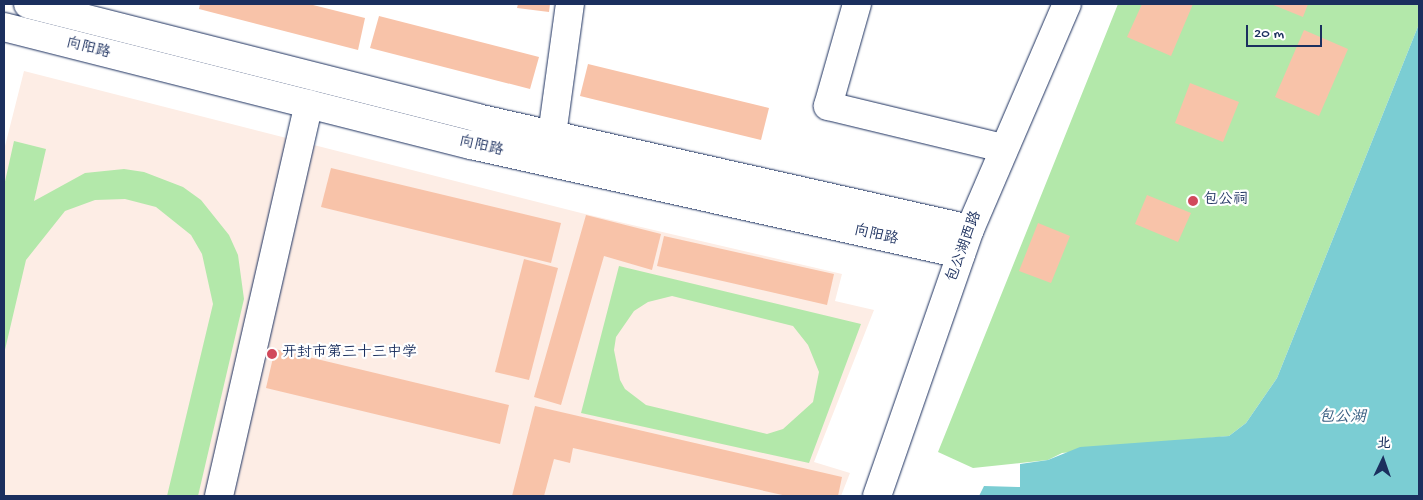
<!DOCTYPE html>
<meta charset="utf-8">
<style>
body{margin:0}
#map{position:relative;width:1423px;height:500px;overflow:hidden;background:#fff;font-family:"Gochi Hand","LXGW WenKai TC",sans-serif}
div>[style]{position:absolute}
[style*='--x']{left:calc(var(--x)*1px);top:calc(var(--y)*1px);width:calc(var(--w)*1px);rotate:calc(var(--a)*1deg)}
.built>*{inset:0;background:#fdede5}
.green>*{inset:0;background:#b3e8aa}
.water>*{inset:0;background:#7bcdd3}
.building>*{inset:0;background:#f8c3a9}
.roads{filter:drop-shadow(0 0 1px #1b2f5e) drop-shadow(0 0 1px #1b2f5e)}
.minor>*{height:28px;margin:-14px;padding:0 14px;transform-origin:14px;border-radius:14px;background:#fff}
.dots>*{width:14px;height:14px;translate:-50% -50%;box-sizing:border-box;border:2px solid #fff;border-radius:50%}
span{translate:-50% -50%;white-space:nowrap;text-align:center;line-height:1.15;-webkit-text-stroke:4.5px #fff;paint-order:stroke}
.street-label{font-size:15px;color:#1b2f5e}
.poi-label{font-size:15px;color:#1b2f5e}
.left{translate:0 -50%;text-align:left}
.water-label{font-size:16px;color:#385e81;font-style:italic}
.frame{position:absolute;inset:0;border:5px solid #1b2f5e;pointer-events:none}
.north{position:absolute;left:1358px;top:435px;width:50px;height:50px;-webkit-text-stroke:4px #fff;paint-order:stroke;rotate:3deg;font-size:14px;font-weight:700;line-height:20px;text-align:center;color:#1b2f5e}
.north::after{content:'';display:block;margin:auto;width:18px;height:22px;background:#1b2f5e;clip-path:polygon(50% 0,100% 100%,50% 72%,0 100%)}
.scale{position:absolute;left:1246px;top:25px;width:76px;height:22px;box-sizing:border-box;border:2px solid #1b2f5e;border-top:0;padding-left:6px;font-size:15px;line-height:18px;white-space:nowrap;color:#1b2f5e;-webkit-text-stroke:4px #fff;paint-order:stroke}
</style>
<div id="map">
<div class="built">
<i style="clip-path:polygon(24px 71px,581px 213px,842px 274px,835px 301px,874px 310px,814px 462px,850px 473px,841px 496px,4px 496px,4px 150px)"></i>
</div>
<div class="green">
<i style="clip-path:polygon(1118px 4px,1419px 4px,1419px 24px,1277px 378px,1246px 423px,1229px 436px,1062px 453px,1048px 460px,973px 468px,938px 452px)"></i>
<i style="clip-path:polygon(14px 141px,46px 149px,34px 201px,85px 173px,124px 169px,144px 172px,183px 187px,201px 200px,229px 235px,238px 255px,244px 299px,198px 496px,167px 496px,213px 304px,202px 254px,191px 235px,156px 207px,125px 199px,95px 200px,65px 211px,26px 260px,4px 354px,4px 186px)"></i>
<i style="clip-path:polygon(evenodd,619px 266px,861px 324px,809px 463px,581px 413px,619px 266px,672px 296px,793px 326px,808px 345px,819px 372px,813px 402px,783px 429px,767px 434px,646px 405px,625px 389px,620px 380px,614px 350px,616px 337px,634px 311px,648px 302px,672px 296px)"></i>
</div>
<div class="water">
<i style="clip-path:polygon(1419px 24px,1419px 496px,979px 496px,984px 486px,1020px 487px,1020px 464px,1048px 460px,1080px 447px,1229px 436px,1246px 423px,1277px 378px)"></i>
</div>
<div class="building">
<i style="clip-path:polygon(200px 4px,309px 4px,365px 18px,358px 50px,199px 9px)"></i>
<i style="clip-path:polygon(518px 4px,550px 4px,549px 12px,517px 8px)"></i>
<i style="clip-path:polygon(1142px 4px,1193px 4px,1171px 56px,1127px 37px)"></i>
<i style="clip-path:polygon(1271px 4px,1308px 4px,1303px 17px)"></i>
<i style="clip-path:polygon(379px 16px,539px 57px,530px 89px,370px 48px)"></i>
<i style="clip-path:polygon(1304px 30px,1348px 49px,1319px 116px,1275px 97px)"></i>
<i style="clip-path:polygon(588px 64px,769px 108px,761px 140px,580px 96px)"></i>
<i style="clip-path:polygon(1190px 83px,1239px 102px,1223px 142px,1175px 123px)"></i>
<i style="clip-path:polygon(331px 168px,561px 223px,551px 263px,321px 207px)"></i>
<i style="clip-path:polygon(1147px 195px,1191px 213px,1178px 242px,1135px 224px)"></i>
<i style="clip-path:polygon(586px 215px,661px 234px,652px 270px,604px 256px,561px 405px,534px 397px)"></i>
<i style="clip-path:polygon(1038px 223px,1070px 236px,1051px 283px,1019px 271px)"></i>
<i style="clip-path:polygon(664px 236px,834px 274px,827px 305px,657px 266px)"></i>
<i style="clip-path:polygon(524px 259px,558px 268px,529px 380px,495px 372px)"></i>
<i style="clip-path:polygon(275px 349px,509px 405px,500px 444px,266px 388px)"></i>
<i style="clip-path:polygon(535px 406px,842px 477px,838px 496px,787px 496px,573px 448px,570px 463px,554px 459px,544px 496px,512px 496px)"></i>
</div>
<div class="roads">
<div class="minor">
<i style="--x:28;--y:4;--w:463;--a:14.2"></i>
<i style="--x:477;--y:118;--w:505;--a:12.69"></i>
<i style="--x:857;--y:4;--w:106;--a:105.9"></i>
<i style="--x:828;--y:106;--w:180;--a:13.5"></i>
<i style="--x:4;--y:27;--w:482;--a:14.2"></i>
<i style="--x:471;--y:145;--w:502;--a:12.54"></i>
<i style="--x:552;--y:135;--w:132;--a:-82.2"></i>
<i style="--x:219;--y:496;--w:402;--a:-77.1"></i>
<i style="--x:877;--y:496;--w:283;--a:-70.8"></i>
<i style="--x:970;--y:229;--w:245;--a:-66.7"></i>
</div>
</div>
<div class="dots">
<i style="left:1193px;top:201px;background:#d1495b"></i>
<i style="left:272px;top:354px;background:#d1495b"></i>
</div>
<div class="street-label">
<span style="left:88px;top:49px;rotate:14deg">向阳路</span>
<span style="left:481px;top:147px;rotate:13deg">向阳路</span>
<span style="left:876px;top:236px;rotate:13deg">向阳路</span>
<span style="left:965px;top:247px;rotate:-70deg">包公湖西路</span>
</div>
<div class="poi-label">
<span class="left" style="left:1203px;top:201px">包公祠</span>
<span class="left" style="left:282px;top:354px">开封市第三十三中学</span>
</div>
<div class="water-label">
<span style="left:1342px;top:419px">包公湖</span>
</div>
<div class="frame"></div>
<div class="north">北</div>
<div class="scale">20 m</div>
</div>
